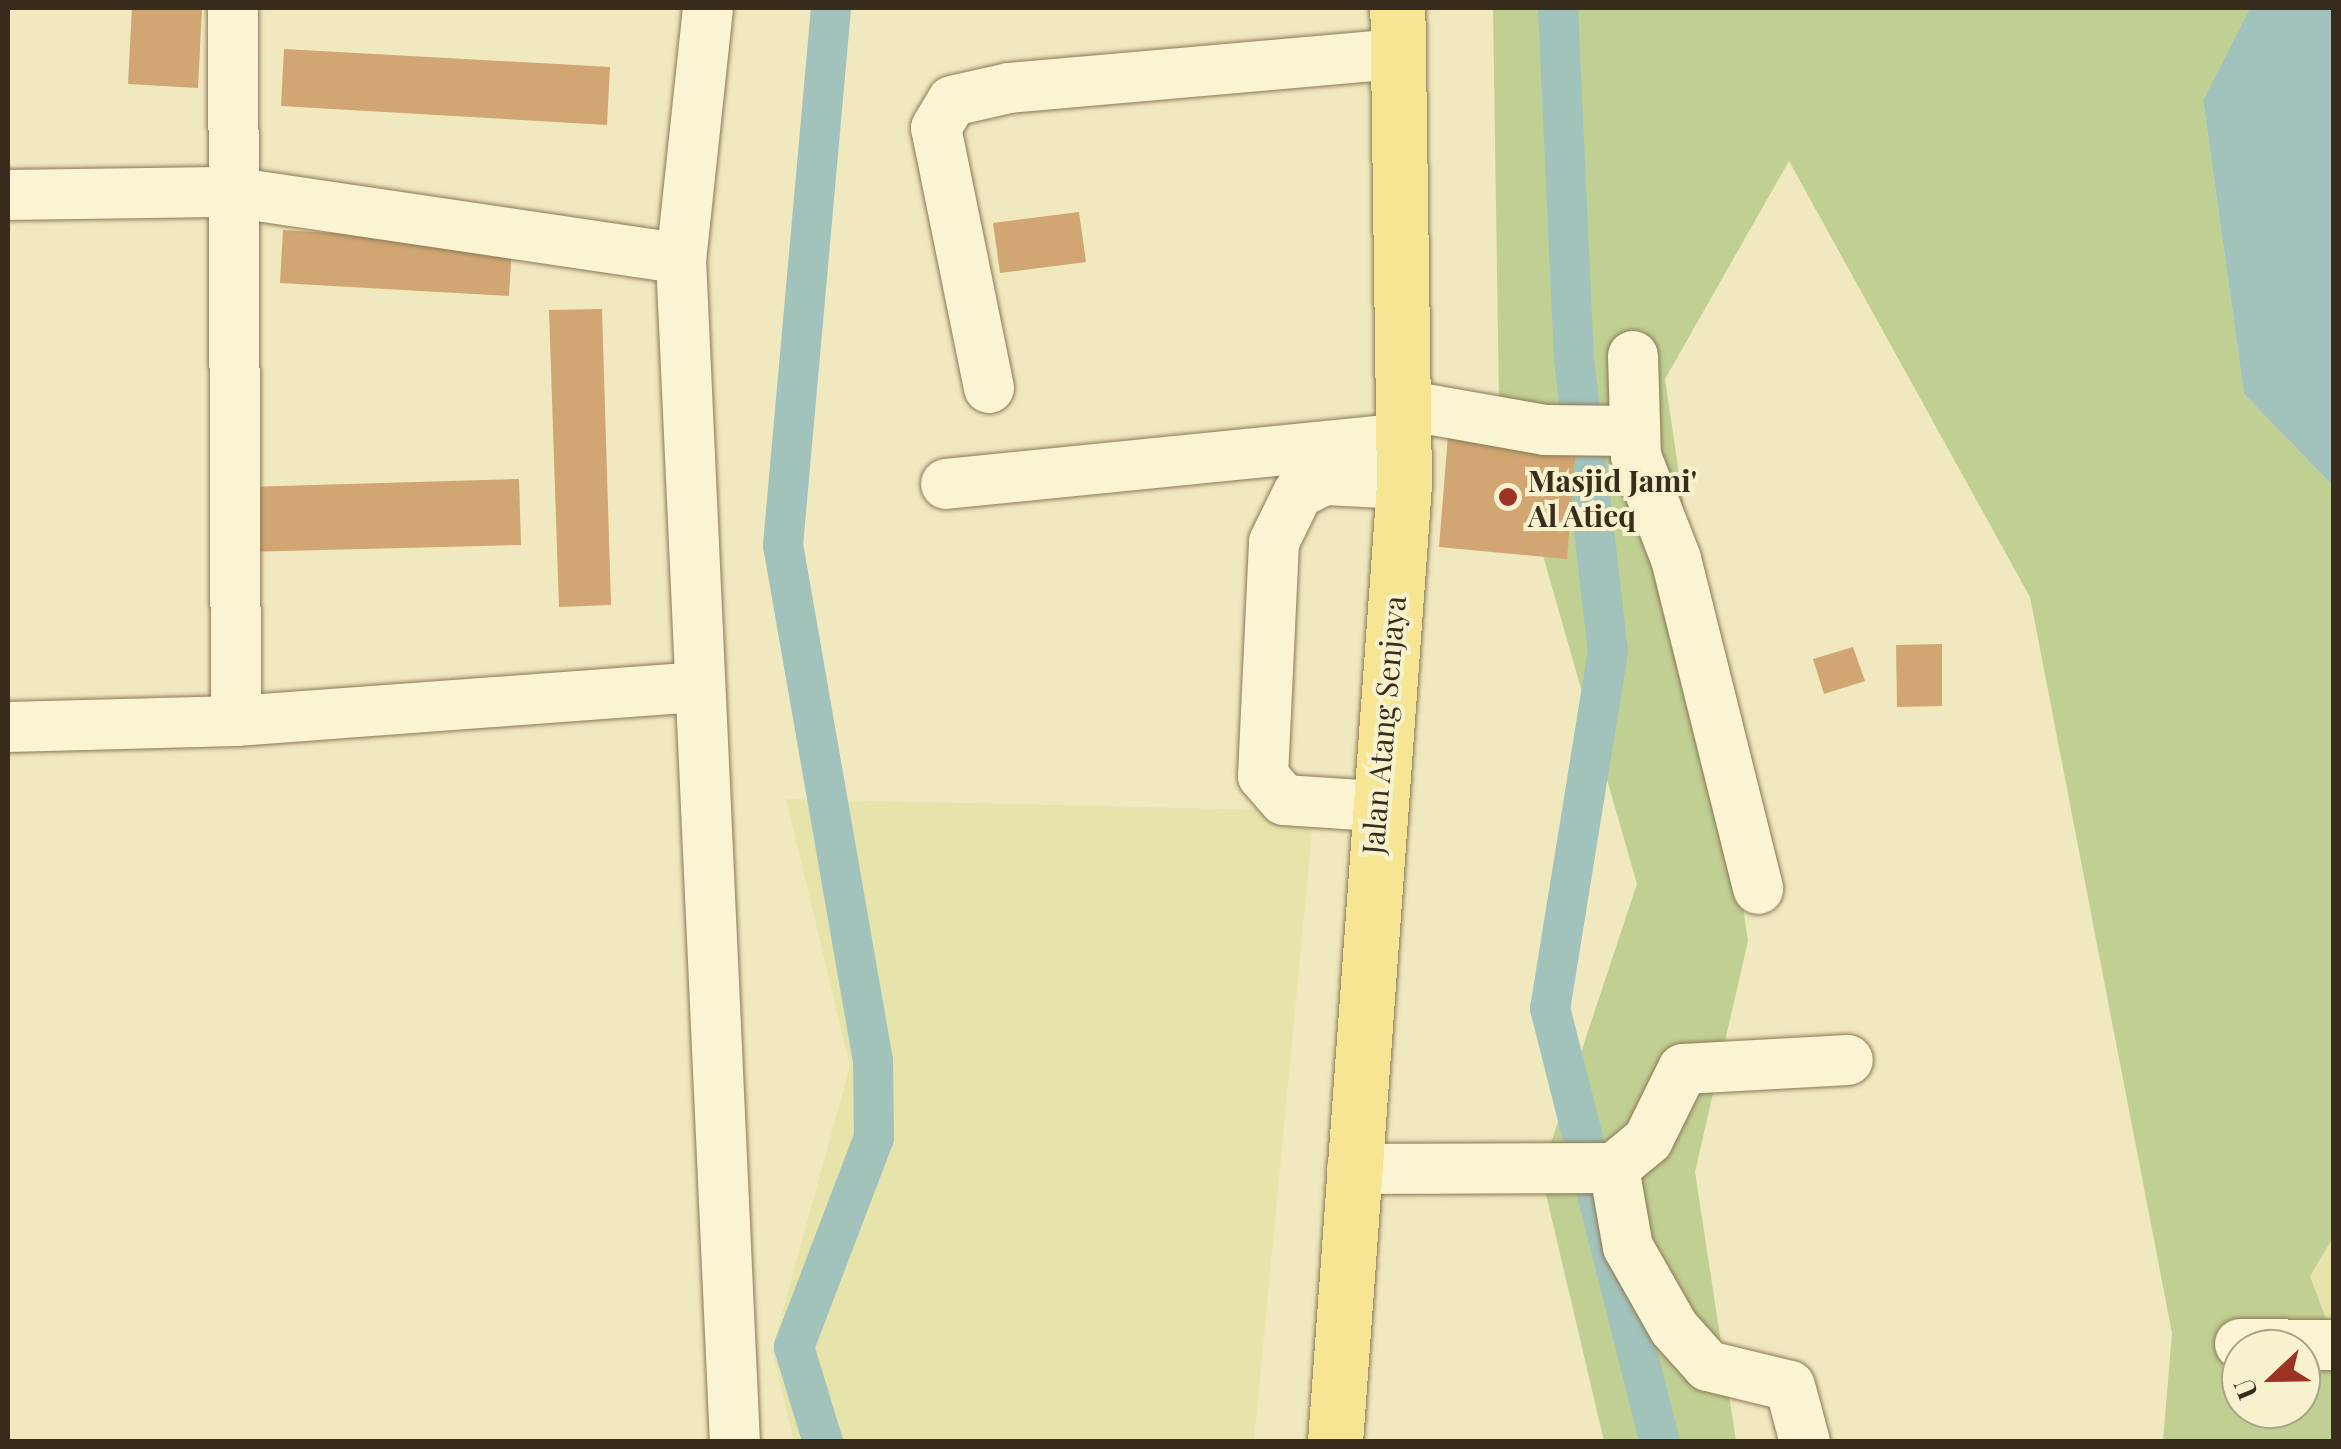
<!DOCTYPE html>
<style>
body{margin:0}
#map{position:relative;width:2341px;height:1449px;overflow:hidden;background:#f0e8be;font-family:"Playfair Display",serif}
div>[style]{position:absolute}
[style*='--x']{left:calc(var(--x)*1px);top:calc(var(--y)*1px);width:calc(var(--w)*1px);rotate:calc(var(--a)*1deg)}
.farmland>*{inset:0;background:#e6e4ab}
.green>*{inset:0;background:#c0cf92}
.water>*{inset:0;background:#a2c2bc}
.canal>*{height:40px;margin:-20px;padding:0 20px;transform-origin:20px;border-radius:20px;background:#a2c2bc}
.building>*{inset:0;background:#d1a672}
.roads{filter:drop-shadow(0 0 2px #8a7856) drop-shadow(0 0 2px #8a7856)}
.minor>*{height:50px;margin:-25px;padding:0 25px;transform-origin:25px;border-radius:25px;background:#fbf4d2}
.major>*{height:55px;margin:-27.5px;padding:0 27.5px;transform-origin:27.5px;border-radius:27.5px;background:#f6e593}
.dots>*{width:28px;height:28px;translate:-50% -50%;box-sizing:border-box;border:5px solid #f7f1ce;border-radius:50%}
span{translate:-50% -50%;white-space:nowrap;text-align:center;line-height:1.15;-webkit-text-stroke:8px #f7f1ce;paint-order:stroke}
.poi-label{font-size:30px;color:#382d1c;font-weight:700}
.left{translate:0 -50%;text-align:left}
.street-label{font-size:30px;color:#382d1c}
.frame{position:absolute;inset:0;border:10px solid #382d1c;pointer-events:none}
.north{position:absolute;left:2221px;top:1329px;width:100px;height:100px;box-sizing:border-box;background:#f7f1ce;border:2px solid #aba387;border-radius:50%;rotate:248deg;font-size:28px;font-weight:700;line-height:40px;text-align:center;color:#382d1c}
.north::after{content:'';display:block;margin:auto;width:35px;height:45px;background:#9c3223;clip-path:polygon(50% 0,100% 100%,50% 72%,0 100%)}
</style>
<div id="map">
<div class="farmland">
<i style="clip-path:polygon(786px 799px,1314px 811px,1254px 1441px,794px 1441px,772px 1350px,850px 1066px)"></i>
<i style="clip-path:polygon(2333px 1100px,2333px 1338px,2309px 1276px)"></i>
</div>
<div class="green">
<i style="clip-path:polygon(evenodd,1493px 8px,2250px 8px,2203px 100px,2244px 394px,2333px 486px,2334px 1236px,2310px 1276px,2333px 1338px,2333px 1441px,2163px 1441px,2172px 1333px,2030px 597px,1789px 161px,1665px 379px,1748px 941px,1695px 1172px,1736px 1441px,1604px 1441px,1541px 1173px,1637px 884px,1499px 402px,1493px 8px,2241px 1349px,2301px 1349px,2301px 1409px,2241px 1409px,2241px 1349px)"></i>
</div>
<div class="water">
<i style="clip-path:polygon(2250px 8px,2333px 8px,2333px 486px,2244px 394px,2203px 100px)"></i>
</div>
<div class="canal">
<i style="--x:1558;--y:8;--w:350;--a:87.4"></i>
<i style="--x:1574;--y:358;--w:295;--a:83.4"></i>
<i style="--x:1608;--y:651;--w:362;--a:99.2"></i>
<i style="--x:1550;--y:1008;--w:448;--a:75.8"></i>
<i style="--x:823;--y:1442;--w:99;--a:-107"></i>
<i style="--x:794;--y:1347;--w:224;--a:-69.1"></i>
<i style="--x:874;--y:1138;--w:77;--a:-90.7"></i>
<i style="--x:873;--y:1061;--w:524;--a:-99.89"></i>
<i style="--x:783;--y:545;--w:539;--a:-84.89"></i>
</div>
<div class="building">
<i style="clip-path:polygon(132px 8px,202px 8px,198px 88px,128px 84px)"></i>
<i style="clip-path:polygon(284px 49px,610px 67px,607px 125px,281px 106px)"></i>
<i style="clip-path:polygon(1079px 212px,1086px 262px,1000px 273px,993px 223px)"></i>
<i style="clip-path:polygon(283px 230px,512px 244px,509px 296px,280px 283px)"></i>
<i style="clip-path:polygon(602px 309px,611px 605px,559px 607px,549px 310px)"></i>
<i style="clip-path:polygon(1448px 435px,1576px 446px,1567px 559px,1439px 547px)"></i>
<i style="clip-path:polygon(519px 479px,521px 545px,243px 552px,241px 487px)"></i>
<i style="clip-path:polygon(1942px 644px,1942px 706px,1897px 707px,1896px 645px)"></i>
<i style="clip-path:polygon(1853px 647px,1865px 681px,1824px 694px,1813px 659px)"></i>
</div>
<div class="roads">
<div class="minor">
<i style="--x:233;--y:8;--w:713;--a:89.76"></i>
<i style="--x:708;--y:8;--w:252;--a:96.1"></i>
<i style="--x:681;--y:259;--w:1184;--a:87.39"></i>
<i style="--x:8;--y:195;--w:222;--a:-0.8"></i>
<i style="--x:230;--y:192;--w:456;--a:8.4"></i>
<i style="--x:1633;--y:356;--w:100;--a:88.3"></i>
<i style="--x:1636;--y:456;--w:110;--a:68.8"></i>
<i style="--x:1676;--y:559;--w:340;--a:76"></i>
<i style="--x:989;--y:388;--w:265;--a:-101.5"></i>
<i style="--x:936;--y:128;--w:31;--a:-59"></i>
<i style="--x:952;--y:101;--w:58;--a:-12.8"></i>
<i style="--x:1009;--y:88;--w:389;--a:-5"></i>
<i style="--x:1404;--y:405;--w:144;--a:10"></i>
<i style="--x:1546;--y:430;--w:86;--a:0.7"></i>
<i style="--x:946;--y:484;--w:461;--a:-5.7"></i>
<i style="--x:8;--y:727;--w:228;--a:-1.5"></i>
<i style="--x:236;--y:721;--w:462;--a:-4.2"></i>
<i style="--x:1375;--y:806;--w:91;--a:-176.2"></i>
<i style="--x:1284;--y:800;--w:32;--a:-131"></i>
<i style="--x:1263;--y:776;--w:234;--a:-87.3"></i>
<i style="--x:1274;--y:542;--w:55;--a:-63.9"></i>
<i style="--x:1298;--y:493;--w:30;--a:-26"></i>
<i style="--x:1325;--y:480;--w:79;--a:2.9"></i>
<i style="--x:1614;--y:1168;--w:80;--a:80"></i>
<i style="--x:1628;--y:1247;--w:93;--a:60.4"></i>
<i style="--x:1674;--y:1328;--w:51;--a:48.2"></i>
<i style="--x:1708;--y:1366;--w:84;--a:13.7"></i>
<i style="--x:1790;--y:1386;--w:58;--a:75"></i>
<i style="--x:1352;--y:1169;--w:262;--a:-0.2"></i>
<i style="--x:1614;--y:1168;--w:44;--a:-39.5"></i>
<i style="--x:1648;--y:1140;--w:79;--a:-63.8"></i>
<i style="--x:1683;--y:1069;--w:165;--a:-3.1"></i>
<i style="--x:2240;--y:1344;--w:94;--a:0.6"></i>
</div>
<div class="major">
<i style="--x:1335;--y:1442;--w:960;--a:-85.88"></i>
<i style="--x:1404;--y:484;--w:476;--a:-90.8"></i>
</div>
</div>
<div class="dots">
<i style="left:1508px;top:497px;background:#9c3223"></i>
</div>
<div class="poi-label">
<span class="left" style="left:1528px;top:497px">Masjid Jami'<br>Al Atieq</span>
</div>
<div class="street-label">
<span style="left:1383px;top:725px;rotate:-85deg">Jalan Atang Senjaya</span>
</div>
<div class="frame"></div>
<div class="north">U</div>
</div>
